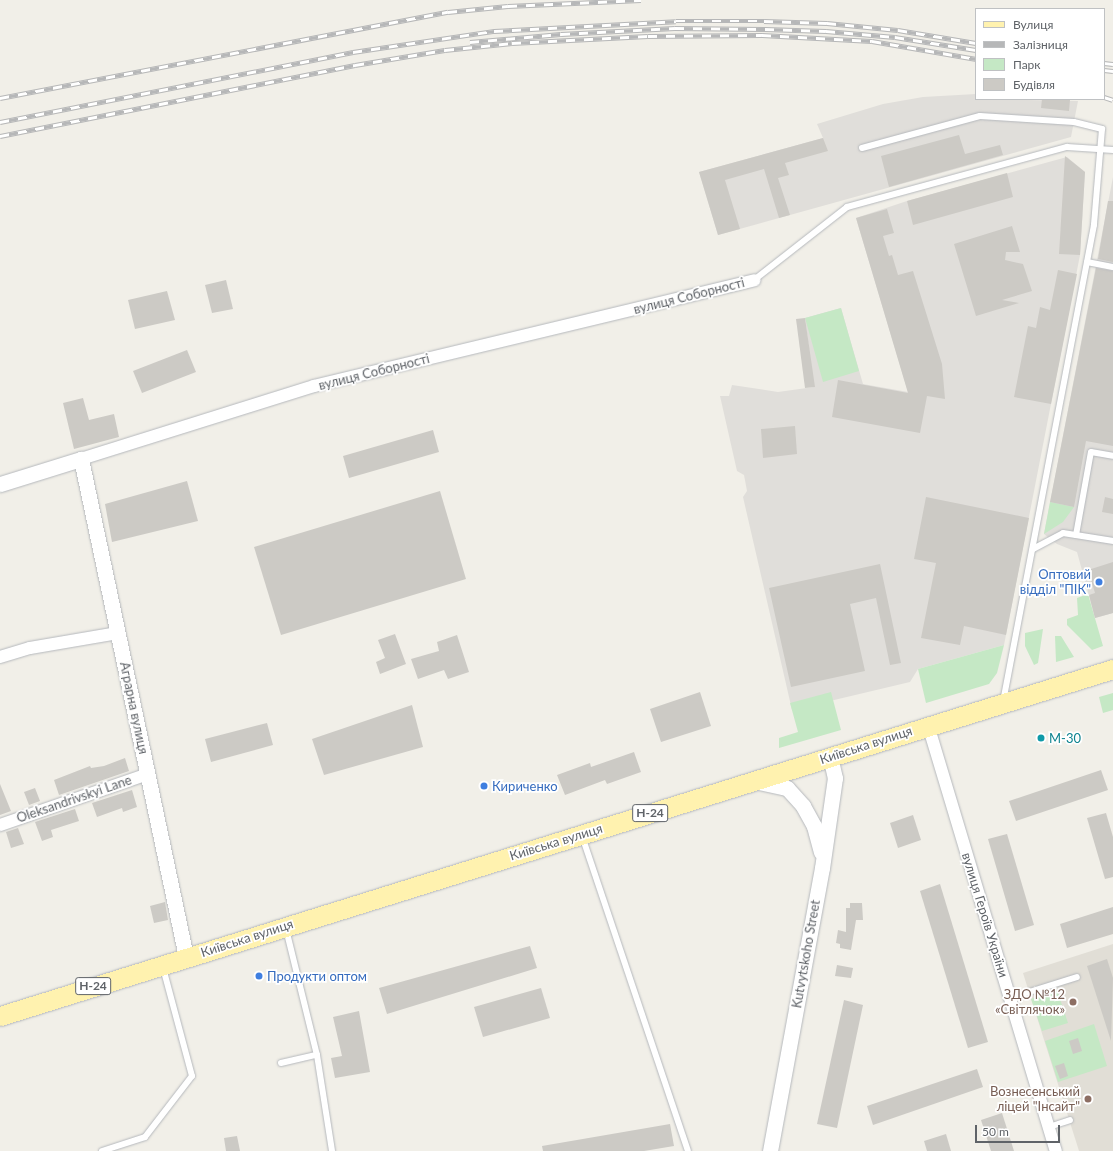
<!DOCTYPE html>
<meta charset="utf-8">
<style>
body{margin:0}
#map{position:relative;width:1113px;height:1151px;overflow:hidden;background:#f1efe8;font-family:Lato,sans-serif}
div>[style]{position:absolute}
[style*='--x']{left:calc(var(--x)*1px);top:calc(var(--y)*1px);width:calc(var(--w)*1px);rotate:calc(var(--a)*1deg)}
.industrial>*{inset:0;background:#e0deda}
.education>*{inset:0;background:#e1ded6}
.green>*{inset:0;background:#c5e8c5}
.building>*{inset:0;background:#cccac5}
.roads{filter:drop-shadow(0 0 1px #b5b8bc) drop-shadow(0 0 1px #b5b8bc)}
.service>*{height:6px;margin:-3px;padding:0 3px;transform-origin:3px;border-radius:3px;background:#fff}
.minor>*{height:12px;margin:-6px;padding:0 6px;transform-origin:6px;border-radius:6px;background:#fff}
.tertiary>*{height:15px;margin:-7.5px;padding:0 7.5px;transform-origin:7.5px;border-radius:7.5px;background:#fff}
.primary>*{height:19px;margin:-9.5px;padding:0 9.5px;transform-origin:9.5px;border-radius:9.5px;background:#fff2af}
.rail>*{height:4.5px;margin-top:-2.25px;transform-origin:0;background:repeating-linear-gradient(90deg,#fff 0 9px,#b6b7b8 0 18px);box-sizing:border-box;border-block:1px solid #b6b7b8}
.dots>*{width:11px;height:11px;translate:-50% -50%;box-sizing:border-box;border:2px solid #fff;border-radius:50%}
span{translate:-50% -50%;white-space:nowrap;text-align:center;line-height:1.15;-webkit-text-stroke:3.5px #fff;paint-order:stroke}
.shield-label span{padding:1px 3px;background:#fff;border:1px solid;border-radius:3px;-webkit-text-stroke-width:0}
.shield-label{font-size:12px;color:#5f6368;font-weight:700}
.street-label{font-size:13px;color:#5f6368}
.shop-label{font-size:13px;color:#366cbe}
.right{translate:-100% -50%;text-align:right}
.left{translate:0 -50%;text-align:left}
.culture-label{font-size:13px;color:#0d838f}
.education-label{font-size:13px;color:#785e54}
.legend{position:absolute;left:975px;top:8px;width:130px;height:92px;box-sizing:border-box;background:#fff;border:1px solid #bfc1c3;margin:0;padding:5px 7px;list-style:none;font-size:12px;color:#5f6368}
.legend li{display:flex;align-items:center;gap:8px;height:20px}
.legend b{width:20px;border:1px solid #bfc1c3}
.scale{position:absolute;left:975px;top:1125px;width:85px;height:18px;box-sizing:border-box;border:2px solid #5f6368;border-top:0;padding-left:5px;font-size:12px;line-height:14px;white-space:nowrap;color:#5f6368;-webkit-text-stroke:3px #fff;paint-order:stroke}
</style>
<div id="map">
<div class="industrial">
<i style="clip-path:polygon(976px 94px,976px 99px,1078px 101px,1071px 137px,718px 235px,699px 172px,823px 138px,817px 124px,883px 104px,923px 97px)"></i>
<i style="clip-path:polygon(1067px 157px,1085px 172px,1080px 255px,1004px 645px,918px 669px,910px 682px,792px 710px,743px 497px,747px 491px,744px 475px,737px 471px,720px 396px,729px 396px,732px 385px,778px 392px,814px 387px,805px 318px,841px 308px,863px 384px,908px 392px,856px 218px,907px 201px)"></i>
<i style="clip-path:polygon(1113px 177px,1113px 613px,1095px 618px,1077px 552px,1057px 544px,1044px 534px)"></i>
</div>
<div class="education">
<i style="clip-path:polygon(1113px 944px,1113px 1151px,1079px 1151px,1023px 973px)"></i>
</div>
<div class="green">
<i style="clip-path:polygon(841px 308px,859px 371px,823px 382px,805px 318px)"></i>
<i style="clip-path:polygon(1050px 502px,1074px 507px,1063px 522px,1044px 534px)"></i>
<i style="clip-path:polygon(1088px 594px,1103px 646px,1092px 650px,1067px 625px,1067px 619px,1078px 615px,1077px 598px)"></i>
<i style="clip-path:polygon(1043px 629px,1038px 663px,1034px 665px,1025px 646px,1025px 633px)"></i>
<i style="clip-path:polygon(1055px 636px,1061px 636px,1074px 657px,1056px 662px)"></i>
<i style="clip-path:polygon(1004px 645px,997px 673px,989px 684px,926px 703px,918px 669px)"></i>
<i style="clip-path:polygon(831px 692px,841px 730px,779px 748px,779px 738px,798px 732px,790px 703px)"></i>
<i style="clip-path:polygon(1113px 693px,1113px 710px,1103px 713px,1099px 697px)"></i>
<i style="clip-path:polygon(1057px 990px,1068px 1023px,1042px 1031px,1031px 999px)"></i>
<i style="clip-path:polygon(1094px 1024px,1107px 1066px,1058px 1082px,1045px 1041px)"></i>
</div>
<div class="building">
<i style="clip-path:polygon(1042px 99px,1070px 100px,1069px 111px,1041px 108px)"></i>
<i style="clip-path:polygon(959px 135px,965px 154px,1000px 145px,1003px 155px,889px 187px,881px 156px)"></i>
<i style="clip-path:polygon(823px 138px,828px 151px,785px 163px,789px 175px,778px 178px,790px 215px,779px 218px,764px 169px,725px 180px,740px 229px,718px 235px,699px 172px)"></i>
<i style="clip-path:polygon(1065px 156px,1085px 172px,1080px 255px,1059px 254px)"></i>
<i style="clip-path:polygon(1007px 173px,1013px 197px,913px 225px,907px 201px)"></i>
<i style="clip-path:polygon(1108px 201px,1113px 201px,1113px 262px,1098px 259px)"></i>
<i style="clip-path:polygon(887px 209px,894px 233px,883px 236px,889px 256px,892px 255px,898px 275px,913px 271px,942px 364px,945px 399px,927px 396px,920px 433px,832px 417px,838px 380px,908px 393px,856px 218px)"></i>
<i style="clip-path:polygon(1012px 226px,1020px 252px,1006px 252px,1005px 260px,1023px 264px,1032px 291px,1002px 300px,1019px 303px,976px 316px,954px 244px)"></i>
<i style="clip-path:polygon(1096px 268px,1113px 271px,1113px 446px,1086px 441px,1074px 507px,1050px 502px)"></i>
<i style="clip-path:polygon(1058px 270px,1077px 274px,1051px 404px,1014px 397px,1028px 326px,1036px 328px,1040px 307px,1050px 310px)"></i>
<i style="clip-path:polygon(226px 280px,233px 309px,212px 313px,205px 285px)"></i>
<i style="clip-path:polygon(167px 291px,175px 320px,135px 329px,128px 300px)"></i>
<i style="clip-path:polygon(805px 318px,815px 387px,805px 388px,796px 319px)"></i>
<i style="clip-path:polygon(187px 350px,196px 372px,142px 393px,133px 371px)"></i>
<i style="clip-path:polygon(83px 398px,89px 420px,114px 414px,119px 437px,74px 449px,63px 403px)"></i>
<i style="clip-path:polygon(795px 426px,797px 454px,763px 458px,761px 429px)"></i>
<i style="clip-path:polygon(433px 430px,439px 452px,349px 478px,343px 456px)"></i>
<i style="clip-path:polygon(187px 481px,198px 521px,112px 542px,105px 504px)"></i>
<i style="clip-path:polygon(440px 491px,466px 579px,281px 635px,254px 547px)"></i>
<i style="clip-path:polygon(926px 497px,1029px 518px,1006px 635px,964px 626px,960px 645px,921px 638px,936px 563px,914px 559px)"></i>
<i style="clip-path:polygon(1105px 497px,1113px 499px,1113px 514px,1102px 512px)"></i>
<i style="clip-path:polygon(1113px 562px,1113px 613px,1095px 618px,1089px 595px,1095px 593px,1088px 570px)"></i>
<i style="clip-path:polygon(880px 564px,901px 663px,890px 665px,876px 598px,850px 604px,865px 671px,791px 687px,769px 588px)"></i>
<i style="clip-path:polygon(395px 634px,406px 664px,380px 674px,376px 662px,385px 658px,378px 640px)"></i>
<i style="clip-path:polygon(457px 635px,469px 672px,448px 679px,444px 670px,418px 679px,411px 659px,439px 651px,437px 642px)"></i>
<i style="clip-path:polygon(700px 692px,711px 726px,661px 742px,650px 709px)"></i>
<i style="clip-path:polygon(412px 705px,423px 747px,324px 775px,312px 739px)"></i>
<i style="clip-path:polygon(267px 723px,273px 745px,211px 762px,205px 739px)"></i>
<i style="clip-path:polygon(634px 752px,641px 772px,607px 784px,605px 780px,565px 795px,557px 775px,590px 763px,591px 767px)"></i>
<i style="clip-path:polygon(125px 758px,129px 771px,59px 795px,54px 780px,90px 766px,91px 768px,104px 766px)"></i>
<i style="clip-path:polygon(1101px 770px,1108px 790px,1016px 821px,1009px 801px)"></i>
<i style="clip-path:polygon(0 784px,11px 811px,0 815px)"></i>
<i style="clip-path:polygon(35px 788px,40px 801px,29px 805px,24px 792px)"></i>
<i style="clip-path:polygon(132px 790px,137px 807px,123px 812px,122px 808px,97px 817px,92px 803px)"></i>
<i style="clip-path:polygon(75px 809px,79px 821px,51px 830px,53px 837px,42px 841px,35px 822px)"></i>
<i style="clip-path:polygon(1106px 813px,1113px 837px,1113px 877px,1105px 879px,1087px 818px)"></i>
<i style="clip-path:polygon(913px 815px,921px 840px,898px 848px,890px 823px)"></i>
<i style="clip-path:polygon(18px 828px,24px 844px,11px 848px,6px 832px)"></i>
<i style="clip-path:polygon(1007px 834px,1034px 925px,1015px 931px,988px 839px)"></i>
<i style="clip-path:polygon(940px 884px,988px 1042px,968px 1048px,920px 891px)"></i>
<i style="clip-path:polygon(165px 902px,168px 920px,154px 923px,150px 906px)"></i>
<i style="clip-path:polygon(850px 903px,862px 903px,863px 920px,856px 920px,851px 950px,840px 948px,840px 944px,836px 943px,838px 930px,846px 932px,846px 908px,850px 908px)"></i>
<i style="clip-path:polygon(1113px 907px,1113px 934px,1067px 948px,1060px 924px)"></i>
<i style="clip-path:polygon(530px 946px,537px 968px,387px 1014px,379px 988px)"></i>
<i style="clip-path:polygon(1107px 959px,1113px 978px,1111px 1041px,1087px 966px)"></i>
<i style="clip-path:polygon(837px 965px,853px 968px,851px 978px,835px 976px)"></i>
<i style="clip-path:polygon(541px 988px,550px 1018px,483px 1037px,474px 1007px)"></i>
<i style="clip-path:polygon(844px 1000px,863px 1005px,837px 1128px,817px 1124px)"></i>
<i style="clip-path:polygon(359px 1011px,370px 1072px,335px 1078px,331px 1058px,342px 1056px,333px 1017px)"></i>
<i style="clip-path:polygon(1078px 1038px,1082px 1051px,1073px 1054px,1069px 1041px)"></i>
<i style="clip-path:polygon(1064px 1063px,1068px 1076px,1060px 1079px,1055px 1066px)"></i>
<i style="clip-path:polygon(977px 1069px,983px 1087px,873px 1125px,867px 1106px)"></i>
<i style="clip-path:polygon(1002px 1113px,1014px 1151px,991px 1151px,981px 1120px)"></i>
<i style="clip-path:polygon(670px 1124px,674px 1146px,644px 1151px,543px 1151px,542px 1146px)"></i>
<i style="clip-path:polygon(946px 1134px,951px 1151px,927px 1151px,924px 1141px)"></i>
<i style="clip-path:polygon(237px 1136px,240px 1151px,226px 1151px,224px 1138px)"></i>
</div>
<div class="roads">
<div class="service">
<i style="--x:862;--y:148;--w:122;--a:-15.2"></i>
<i style="--x:980;--y:116;--w:94;--a:3.7"></i>
<i style="--x:1074;--y:122;--w:29;--a:14"></i>
<i style="--x:1102;--y:129;--w:96;--a:94.8"></i>
<i style="--x:1094;--y:225;--w:485;--a:100.8"></i>
<i style="--x:1087;--y:262;--w:26;--a:11"></i>
<i style="--x:754;--y:280;--w:118;--a:-38.1"></i>
<i style="--x:847;--y:207;--w:228;--a:-15.3"></i>
<i style="--x:1067;--y:147;--w:46;--a:3.7"></i>
<i style="--x:1076;--y:535;--w:84;--a:-79.8"></i>
<i style="--x:1091;--y:452;--w:22;--a:10"></i>
<i style="--x:1033;--y:549;--w:34;--a:-28"></i>
<i style="--x:1063;--y:533;--w:51;--a:9.1"></i>
<i style="--x:582;--y:836;--w:332;--a:71.4"></i>
<i style="--x:286;--y:929;--w:130;--a:76.2"></i>
<i style="--x:317;--y:1055;--w:97;--a:81.1"></i>
<i style="--x:1010;--y:998;--w:70;--a:-17.4"></i>
<i style="--x:281;--y:1063;--w:37;--a:-13"></i>
<i style="--x:1049;--y:1127;--w:22;--a:-18"></i>
<i style="--x:102;--y:1151;--w:45;--a:-18"></i>
<i style="--x:145;--y:1137;--w:77;--a:-52.4"></i>
<i style="--x:192;--y:1076;--w:112;--a:-105"></i>
</div>
<div class="minor">
<i style="--x:81;--y:459;--w:244;--a:-17.4"></i>
<i style="--x:314;--y:386;--w:453;--a:-13.5"></i>
<i style="--x:0;--y:657;--w:31;--a:-17"></i>
<i style="--x:30;--y:648;--w:89;--a:-9.7"></i>
<i style="--x:928;--y:725;--w:445;--a:73.3"></i>
<i style="--x:0;--y:825;--w:157;--a:-19"></i>
</div>
<div class="tertiary">
<i style="--x:0;--y:484;--w:85;--a:-17.2"></i>
<i style="--x:81;--y:459;--w:509;--a:78.09"></i>
<i style="--x:754;--y:781;--w:34;--a:12"></i>
<i style="--x:787;--y:788;--w:24;--a:48"></i>
<i style="--x:803;--y:806;--w:23;--a:61"></i>
<i style="--x:814;--y:826;--w:27;--a:75"></i>
<i style="--x:770;--y:1151;--w:288;--a:-79.6"></i>
<i style="--x:822;--y:868;--w:91;--a:-81.8"></i>
<i style="--x:835;--y:778;--w:22;--a:-103"></i>
</div>
<div class="primary">
<i style="--x:0;--y:1016;--w:1166;--a:-17.32"></i>
</div>
</div>
<div class="rail">
<i style="--x:470;--y:42;--w:91;--a:-5"></i>
<i style="--x:561;--y:34;--w:114;--a:-3"></i>
<i style="--x:675;--y:28;--w:90;--a:0.6"></i>
<i style="--x:765;--y:29;--w:61;--a:1.9"></i>
<i style="--x:826;--y:31;--w:69;--a:5"></i>
<i style="--x:895;--y:37;--w:82;--a:9.1"></i>
<i style="--x:1104;--y:63;--w:9;--a:6"></i>
<i style="--x:1104;--y:70;--w:9;--a:6"></i>
<i style="--x:1104;--y:97;--w:9;--a:18"></i>
<i style="--x:0;--y:98;--w:456;--a:-10.9"></i>
<i style="--x:448;--y:12;--w:60;--a:-5.7"></i>
<i style="--x:508;--y:6;--w:133;--a:-2.6"></i>
<i style="--x:0;--y:122;--w:360;--a:-11.2"></i>
<i style="--x:353;--y:52;--w:143;--a:-8.5"></i>
<i style="--x:494;--y:31;--w:182;--a:-3.1"></i>
<i style="--x:676;--y:21;--w:88;--a:0"></i>
<i style="--x:764;--y:21;--w:63;--a:1.8"></i>
<i style="--x:827;--y:23;--w:71;--a:5.6"></i>
<i style="--x:898;--y:30;--w:79;--a:9.5"></i>
<i style="--x:0;--y:136;--w:362;--a:-11.3"></i>
<i style="--x:355;--y:65;--w:91;--a:-9.5"></i>
<i style="--x:445;--y:50;--w:67;--a:-6"></i>
<i style="--x:512;--y:43;--w:136;--a:-2.9"></i>
<i style="--x:648;--y:36;--w:114;--a:-0.5"></i>
<i style="--x:762;--y:35;--w:110;--a:3.1"></i>
<i style="--x:872;--y:41;--w:106;--a:9.8"></i>
</div>
<div class="dots">
<i style="left:1099px;top:582px;background:#3f7fe0"></i>
<i style="left:1041px;top:738px;background:#0f9aa8"></i>
<i style="left:484px;top:786px;background:#3f7fe0"></i>
<i style="left:259px;top:976px;background:#3f7fe0"></i>
<i style="left:1073px;top:1002px;background:#8d6e63"></i>
<i style="left:1088px;top:1099px;background:#8d6e63"></i>
</div>
<div class="shield-label">
<span style="left:650px;top:813px">Н-24</span>
<span style="left:93px;top:986px">Н-24</span>
</div>
<div class="street-label">
<span style="left:689px;top:296px;rotate:-14deg">вулиця Соборності</span>
<span style="left:374px;top:372px;rotate:-14deg">вулиця Соборності</span>
<span style="left:134px;top:708px;rotate:78deg">Аграрна вулиця</span>
<span style="left:866px;top:745px;rotate:-18deg">Київська вулиця</span>
<span style="left:74px;top:799px;rotate:-19deg">Oleksandrivskyi Lane</span>
<span style="left:556px;top:842px;rotate:-17deg">Київська вулиця</span>
<span style="left:985px;top:915px;rotate:73deg">вулиця Героїв України</span>
<span style="left:247px;top:938px;rotate:-18deg">Київська вулиця</span>
<span style="left:806px;top:954px;rotate:-80deg">Kutvytskoho Street</span>
</div>
<div class="shop-label">
<span class="right" style="left:1091px;top:582px">Оптовий<br>відділ "ПІК"</span>
<span class="left" style="left:492px;top:786px">Кириченко</span>
<span class="left" style="left:267px;top:976px">Продукти оптом</span>
</div>
<div class="culture-label">
<span class="left" style="left:1049px;top:738px">М-30</span>
</div>
<div class="education-label">
<span class="right" style="left:1065px;top:1002px">ЗДО №12<br>«Світлячок»</span>
<span class="right" style="left:1080px;top:1099px">Вознесенський<br>ліцей "Інсайт"</span>
</div>
<ul class="legend">
<li><b style="height:5px;background:#fff2af"></b>Вулиця</li>
<li><b style="height:5px;background:#b6b7b8"></b>Залізниця</li>
<li><b style="height:11px;background:#c5e8c5"></b>Парк</li>
<li><b style="height:11px;background:#cccac5"></b>Будівля</li>
</ul>
<div class="scale">50 m</div>
</div>
